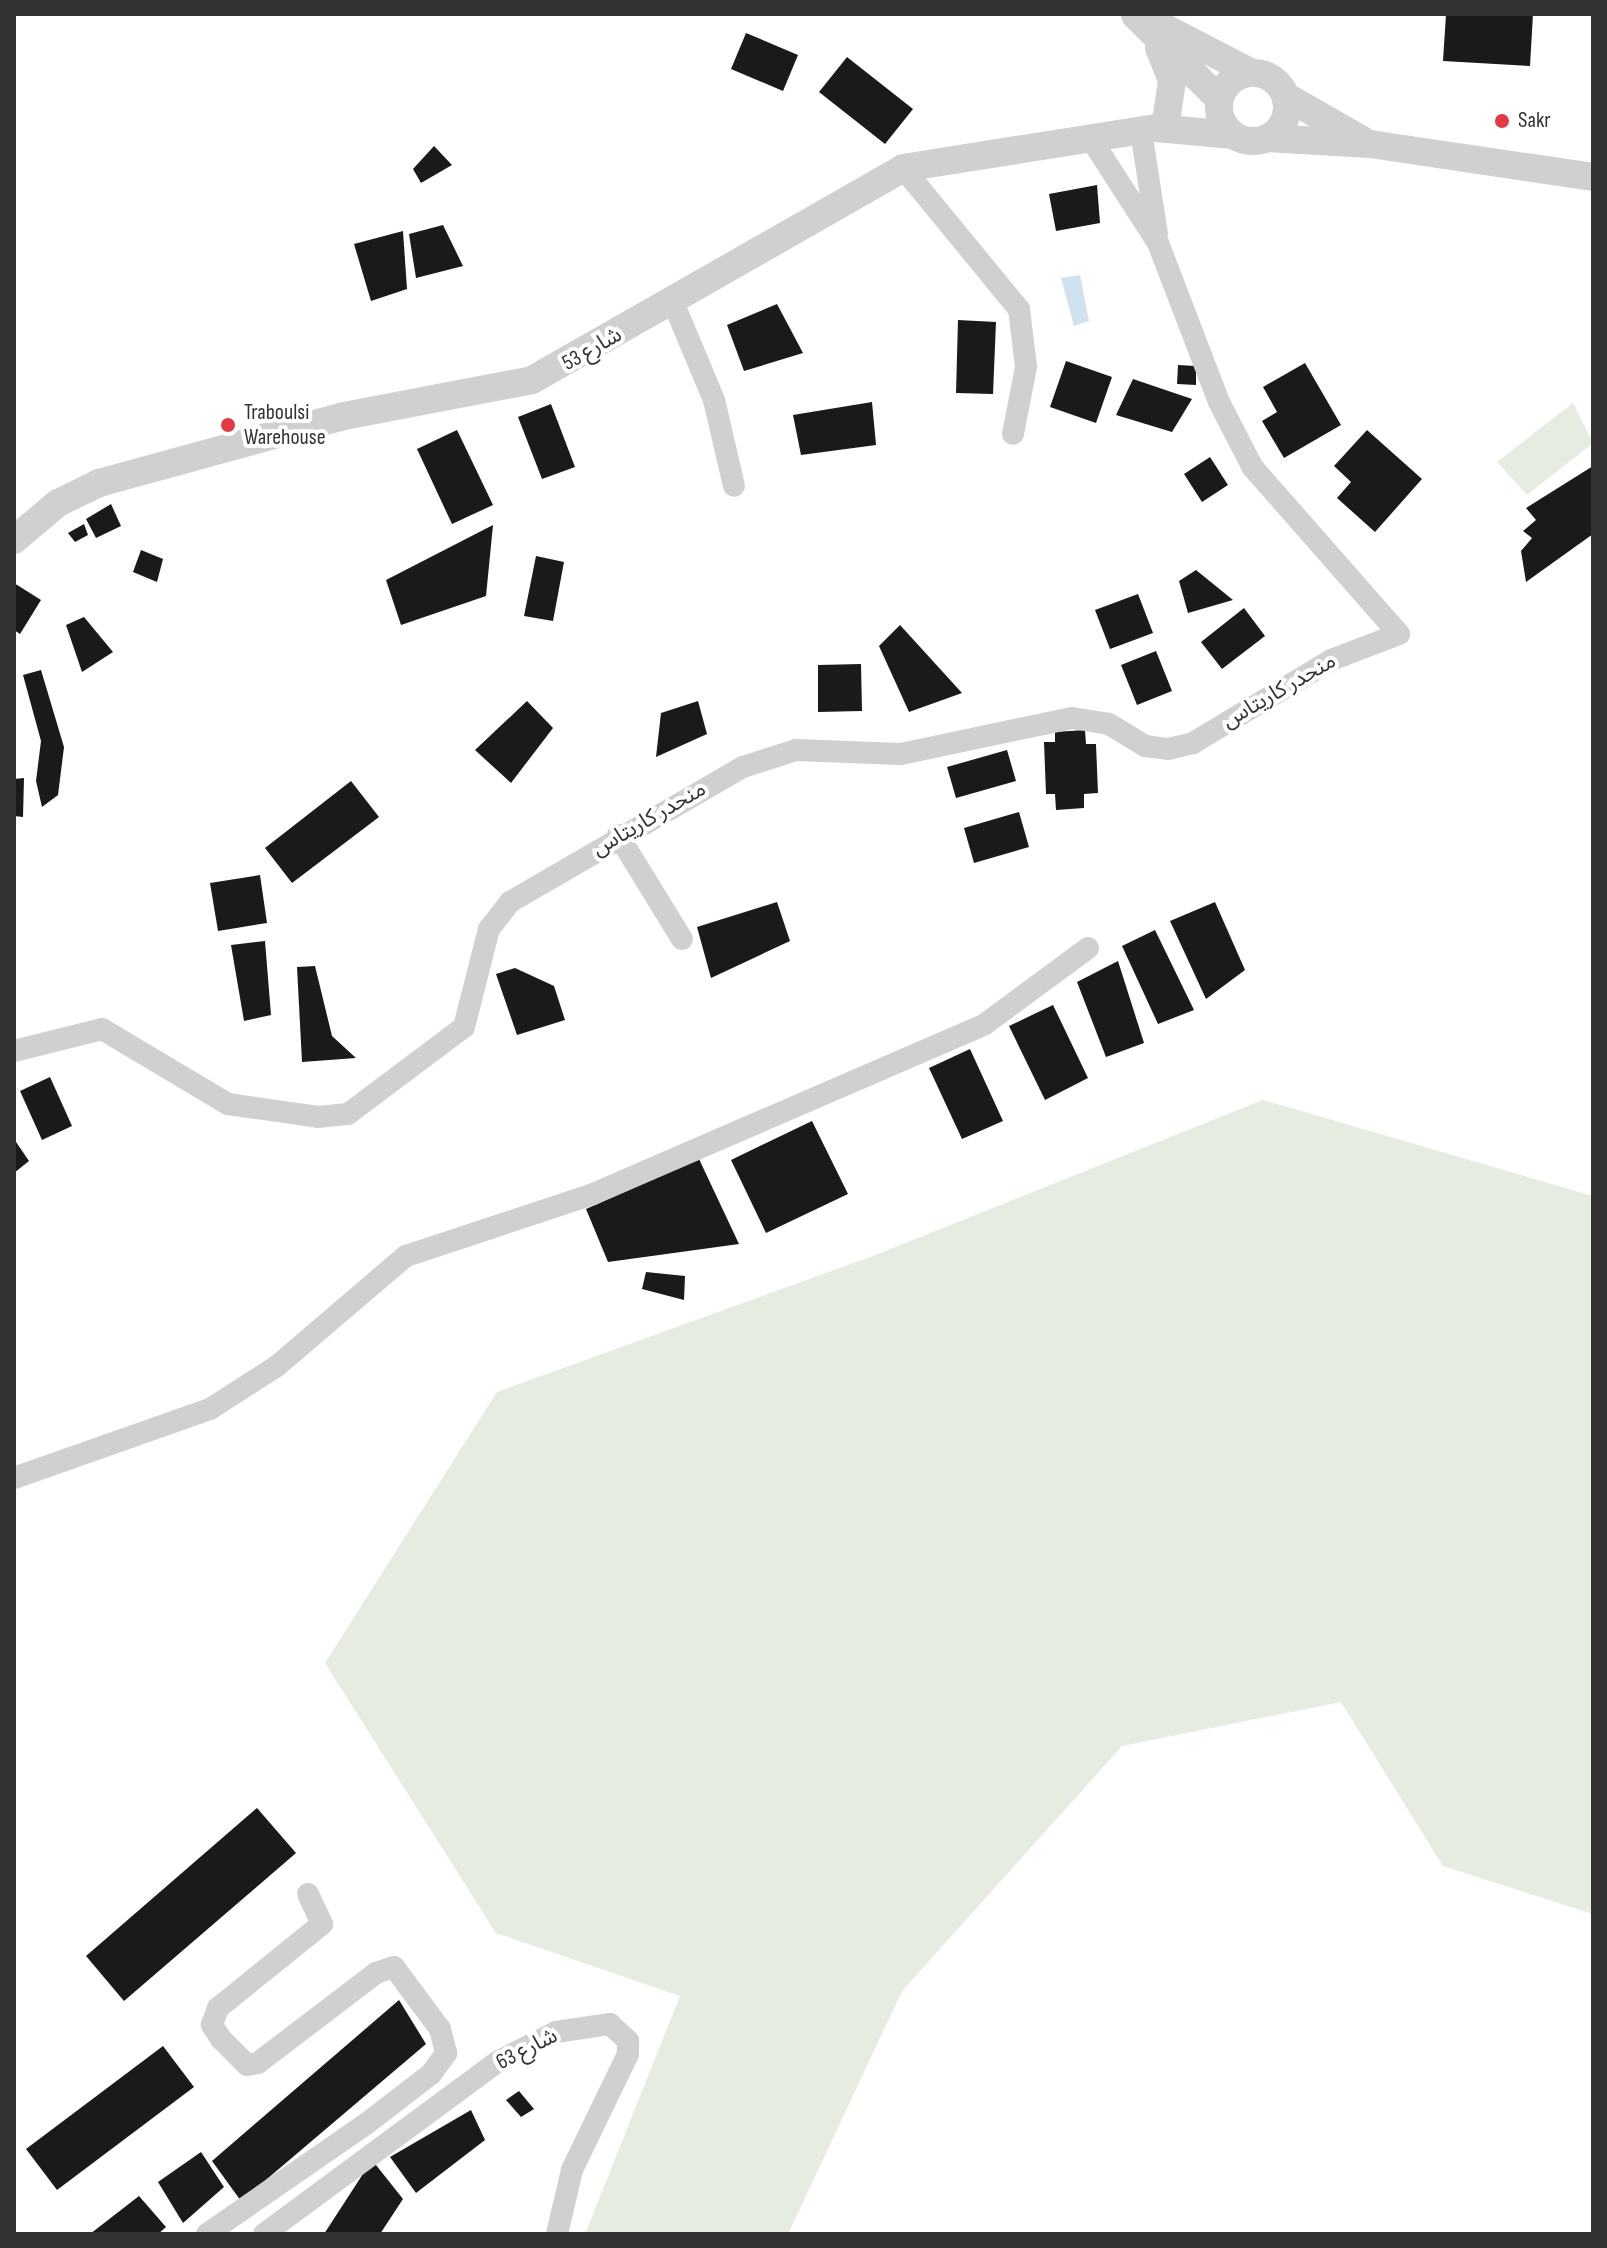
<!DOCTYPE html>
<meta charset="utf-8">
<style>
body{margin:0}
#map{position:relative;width:1607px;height:2248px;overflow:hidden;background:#fff;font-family:"Sofia Sans Condensed","Noto Sans Arabic",sans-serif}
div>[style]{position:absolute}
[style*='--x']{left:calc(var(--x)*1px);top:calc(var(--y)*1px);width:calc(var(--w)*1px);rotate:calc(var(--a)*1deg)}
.green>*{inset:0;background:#e6ecdf}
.water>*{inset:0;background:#cfe2ee}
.building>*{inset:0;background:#1a1a1a}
.minor>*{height:22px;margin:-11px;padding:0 11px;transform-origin:11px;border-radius:11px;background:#d0d0d0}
.tertiary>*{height:28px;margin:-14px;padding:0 14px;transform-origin:14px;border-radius:14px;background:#d0d0d0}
.tertiary>.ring{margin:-14px;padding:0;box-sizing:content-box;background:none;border:28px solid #d0d0d0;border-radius:50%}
.dots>*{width:22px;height:22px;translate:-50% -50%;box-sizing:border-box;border:4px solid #fff;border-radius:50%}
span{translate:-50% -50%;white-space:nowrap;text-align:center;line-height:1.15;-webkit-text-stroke:8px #fff;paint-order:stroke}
.poi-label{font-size:22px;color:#333}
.left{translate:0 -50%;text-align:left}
.street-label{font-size:22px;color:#333}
.frame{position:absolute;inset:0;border:16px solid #333;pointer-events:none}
</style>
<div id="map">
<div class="green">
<i style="clip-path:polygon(1573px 403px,1593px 443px,1527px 495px,1497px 462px)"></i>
<i style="clip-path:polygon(1263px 1100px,1593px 1196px,1593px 1914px,1443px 1866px,1341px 1702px,1122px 1746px,902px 1991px,788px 2234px,585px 2234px,680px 1996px,496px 1933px,325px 1663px,497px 1392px,873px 1256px)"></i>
</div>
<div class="water">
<i style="clip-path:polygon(1080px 275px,1089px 321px,1074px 326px,1061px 278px)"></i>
</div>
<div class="building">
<i style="clip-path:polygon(1446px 14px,1533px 14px,1530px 66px,1443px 61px)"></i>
<i style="clip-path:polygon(746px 33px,798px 55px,783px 91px,731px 69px)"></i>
<i style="clip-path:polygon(847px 57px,913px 109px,885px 144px,819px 92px)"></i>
<i style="clip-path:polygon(434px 146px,452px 165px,421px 183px,413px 169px)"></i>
<i style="clip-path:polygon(1097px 185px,1100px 223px,1056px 231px,1049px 194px)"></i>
<i style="clip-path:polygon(443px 225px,463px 266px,416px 278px,409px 234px)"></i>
<i style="clip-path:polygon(403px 231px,407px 289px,371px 301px,354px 244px)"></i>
<i style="clip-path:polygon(777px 304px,803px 353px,744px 371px,727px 325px)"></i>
<i style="clip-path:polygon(958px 320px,996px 322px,993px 394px,956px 393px)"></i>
<i style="clip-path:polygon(1066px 361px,1112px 377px,1096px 423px,1050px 407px)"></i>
<i style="clip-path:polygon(1305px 363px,1341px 425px,1284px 458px,1262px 421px,1277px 412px,1263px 387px)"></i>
<i style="clip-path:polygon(1178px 365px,1196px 366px,1196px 385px,1177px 384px)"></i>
<i style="clip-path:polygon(1133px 379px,1192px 399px,1172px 432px,1116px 415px)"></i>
<i style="clip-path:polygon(872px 402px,876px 445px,801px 455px,793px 415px)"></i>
<i style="clip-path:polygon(551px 404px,575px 467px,542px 479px,518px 417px)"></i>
<i style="clip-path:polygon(457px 430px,493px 505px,452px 524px,417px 449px)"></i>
<i style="clip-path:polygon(1367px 430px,1422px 479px,1375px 532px,1337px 498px,1351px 482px,1334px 466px)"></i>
<i style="clip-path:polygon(1210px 457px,1228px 485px,1202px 502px,1184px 474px)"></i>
<i style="clip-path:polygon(1593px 466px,1593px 534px,1526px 582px,1521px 551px,1532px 538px,1523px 531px,1536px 520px,1526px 508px)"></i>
<i style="clip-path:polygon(111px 504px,121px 526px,96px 538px,86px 519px)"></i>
<i style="clip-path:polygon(84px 524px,88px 535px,75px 542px,68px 533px)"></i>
<i style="clip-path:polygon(493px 525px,486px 596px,401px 625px,386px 580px)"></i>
<i style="clip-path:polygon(141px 550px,163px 559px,157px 582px,133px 572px)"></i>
<i style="clip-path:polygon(536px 556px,564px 562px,553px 621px,524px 616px)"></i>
<i style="clip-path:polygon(1196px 570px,1233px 600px,1188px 613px,1179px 581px)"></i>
<i style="clip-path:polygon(14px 583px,41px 600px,20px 634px,14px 630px)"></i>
<i style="clip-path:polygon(1138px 594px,1153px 633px,1110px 649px,1095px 610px)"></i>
<i style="clip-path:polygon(1244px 608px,1265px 636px,1222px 669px,1201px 642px)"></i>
<i style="clip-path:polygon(84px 617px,113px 652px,82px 672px,66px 625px)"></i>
<i style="clip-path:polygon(900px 625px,962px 693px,909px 712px,879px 646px)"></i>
<i style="clip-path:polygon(1156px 651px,1172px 691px,1137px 705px,1121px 665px)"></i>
<i style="clip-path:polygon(861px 664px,862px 711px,818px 712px,818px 665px)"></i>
<i style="clip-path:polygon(41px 670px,64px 747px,58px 795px,42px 807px,36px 781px,41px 741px,23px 675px)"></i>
<i style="clip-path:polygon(527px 701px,553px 728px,511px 783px,475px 750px)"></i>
<i style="clip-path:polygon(698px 701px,707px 734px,656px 757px,661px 713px)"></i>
<i style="clip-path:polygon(1085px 730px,1086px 744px,1096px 744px,1098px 793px,1084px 794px,1084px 808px,1056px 810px,1055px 794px,1046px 794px,1044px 742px,1055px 742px,1055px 732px)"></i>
<i style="clip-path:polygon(1007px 750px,1016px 781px,956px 798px,947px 767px)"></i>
<i style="clip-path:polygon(24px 778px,23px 817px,14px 816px,14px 779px)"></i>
<i style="clip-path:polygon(351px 781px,379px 817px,292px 883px,265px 848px)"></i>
<i style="clip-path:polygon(1019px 812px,1029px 847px,974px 863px,964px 828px)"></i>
<i style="clip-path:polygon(260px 875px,267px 923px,218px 931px,210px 883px)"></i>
<i style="clip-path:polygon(777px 902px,790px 941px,711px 978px,697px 927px)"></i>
<i style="clip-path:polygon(1215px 902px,1245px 970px,1206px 999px,1170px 921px)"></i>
<i style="clip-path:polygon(1155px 930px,1194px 1010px,1158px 1024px,1122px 946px)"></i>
<i style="clip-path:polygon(265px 941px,271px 1015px,244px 1021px,231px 945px)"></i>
<i style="clip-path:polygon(1118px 961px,1144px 1043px,1106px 1057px,1077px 982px)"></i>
<i style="clip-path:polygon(315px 966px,332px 1036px,356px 1058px,302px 1062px,297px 967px)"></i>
<i style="clip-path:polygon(515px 968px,554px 986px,565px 1020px,517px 1035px,496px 974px)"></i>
<i style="clip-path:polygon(1053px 1005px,1088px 1078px,1045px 1100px,1009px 1026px)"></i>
<i style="clip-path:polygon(970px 1049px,1003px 1121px,962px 1139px,929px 1068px)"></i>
<i style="clip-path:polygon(50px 1077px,72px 1126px,42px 1140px,20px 1091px)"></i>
<i style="clip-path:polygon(812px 1121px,848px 1194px,766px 1233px,731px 1160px)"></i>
<i style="clip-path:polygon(14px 1139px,29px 1161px,14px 1173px)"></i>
<i style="clip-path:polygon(699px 1159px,739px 1244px,608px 1262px,586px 1209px)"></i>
<i style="clip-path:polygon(646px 1272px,685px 1276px,684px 1300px,642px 1289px)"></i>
<i style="clip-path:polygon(257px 1808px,296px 1853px,124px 2001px,86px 1956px)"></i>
<i style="clip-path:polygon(399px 2000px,426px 2044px,241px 2201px,212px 2161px)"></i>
<i style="clip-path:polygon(163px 2046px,194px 2087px,57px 2190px,26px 2149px)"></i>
<i style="clip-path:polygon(519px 2091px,534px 2109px,521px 2117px,506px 2100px)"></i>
<i style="clip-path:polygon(471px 2110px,485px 2140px,416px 2193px,390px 2157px)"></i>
<i style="clip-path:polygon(201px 2152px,224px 2187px,183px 2223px,158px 2182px)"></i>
<i style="clip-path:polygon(372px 2160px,403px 2199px,380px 2234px,324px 2234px)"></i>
<i style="clip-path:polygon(139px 2196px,166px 2227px,158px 2234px,90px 2234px)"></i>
</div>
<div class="minor">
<i style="--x:1141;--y:131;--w:104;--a:81.2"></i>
<i style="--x:903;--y:168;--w:183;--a:50.6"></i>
<i style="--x:1019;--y:309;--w:58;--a:83.1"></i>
<i style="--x:1026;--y:367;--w:68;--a:101"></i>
<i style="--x:673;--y:302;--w:106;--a:67.3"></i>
<i style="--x:714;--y:400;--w:88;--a:76.9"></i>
<i style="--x:618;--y:835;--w:122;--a:58.4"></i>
<i style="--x:14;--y:1051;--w:91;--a:-14"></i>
<i style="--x:102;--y:1029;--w:147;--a:30.8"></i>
<i style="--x:228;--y:1104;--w:91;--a:8.2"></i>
<i style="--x:318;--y:1117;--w:30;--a:-6"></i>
<i style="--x:348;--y:1114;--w:145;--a:-36.9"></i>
<i style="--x:464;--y:1027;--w:101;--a:-75.7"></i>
<i style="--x:489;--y:929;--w:34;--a:-52"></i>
<i style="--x:510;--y:902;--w:269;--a:-30.1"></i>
<i style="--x:743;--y:767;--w:56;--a:-17.8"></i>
<i style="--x:796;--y:750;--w:105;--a:2.2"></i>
<i style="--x:901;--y:754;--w:175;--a:-11.9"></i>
<i style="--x:1072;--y:718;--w:37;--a:9"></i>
<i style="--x:1109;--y:724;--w:42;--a:31.4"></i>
<i style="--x:1145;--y:746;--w:23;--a:7"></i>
<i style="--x:1168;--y:749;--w:26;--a:-13"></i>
<i style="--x:1193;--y:743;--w:161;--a:-31"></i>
<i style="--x:1331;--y:660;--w:73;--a:-20.9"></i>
<i style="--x:1399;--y:634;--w:221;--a:-131.3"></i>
<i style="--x:1253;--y:468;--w:74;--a:-117.3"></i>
<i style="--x:1219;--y:402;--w:170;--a:-111"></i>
<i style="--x:1158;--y:243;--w:124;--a:-122.8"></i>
<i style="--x:14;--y:1478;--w:208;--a:-19.4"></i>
<i style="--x:210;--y:1409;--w:80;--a:-32.7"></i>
<i style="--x:277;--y:1366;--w:170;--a:-40.5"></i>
<i style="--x:406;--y:1256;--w:197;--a:-18.3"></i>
<i style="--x:593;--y:1194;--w:427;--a:-23.4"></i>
<i style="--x:985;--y:1024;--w:128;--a:-36.4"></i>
<i style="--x:207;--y:2234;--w:193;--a:-34.7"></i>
<i style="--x:366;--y:2124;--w:82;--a:-37.6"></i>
<i style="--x:431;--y:2074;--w:26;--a:-54"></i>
<i style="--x:446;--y:2053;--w:25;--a:-104"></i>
<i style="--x:440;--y:2029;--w:77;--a:-126.6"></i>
<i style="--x:394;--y:1967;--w:19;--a:162"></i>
<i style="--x:376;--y:1973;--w:148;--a:142.7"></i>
<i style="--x:258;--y:2063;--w:11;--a:170"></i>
<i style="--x:247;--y:2065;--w:37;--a:-135"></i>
<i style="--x:221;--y:2039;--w:17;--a:-123"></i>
<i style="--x:212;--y:2025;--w:18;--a:-71"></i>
<i style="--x:218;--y:2008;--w:134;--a:-38.9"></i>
<i style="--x:322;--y:1924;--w:33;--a:-115"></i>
<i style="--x:264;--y:2234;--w:292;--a:-36.4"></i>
<i style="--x:499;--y:2061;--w:64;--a:-27"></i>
<i style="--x:556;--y:2032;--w:55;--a:-8.4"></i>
<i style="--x:610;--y:2024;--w:25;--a:43"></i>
<i style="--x:628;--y:2041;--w:13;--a:90"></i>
<i style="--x:628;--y:2054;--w:129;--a:115.8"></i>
<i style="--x:572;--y:2170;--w:66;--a:103.2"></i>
</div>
<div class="tertiary">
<i style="--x:1138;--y:14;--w:126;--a:27.4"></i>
<i style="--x:1135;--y:15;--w:119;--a:45"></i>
<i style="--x:1159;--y:48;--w:35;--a:68"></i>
<i style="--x:1172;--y:81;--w:40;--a:98.5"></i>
<i class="ring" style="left:1219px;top:73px;width:40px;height:40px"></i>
<i style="--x:1287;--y:97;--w:86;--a:29.8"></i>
<i style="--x:1268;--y:138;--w:102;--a:3.4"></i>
<i style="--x:1370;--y:144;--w:225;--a:8.4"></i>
<i style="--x:14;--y:540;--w:57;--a:-40.1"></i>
<i style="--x:58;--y:503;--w:46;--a:-26"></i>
<i style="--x:99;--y:483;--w:254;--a:-15.3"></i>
<i style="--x:344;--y:416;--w:191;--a:-10.8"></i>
<i style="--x:532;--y:380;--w:427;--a:-29.7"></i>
<i style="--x:903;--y:168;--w:256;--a:-9"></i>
<i style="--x:1156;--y:128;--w:78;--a:5.1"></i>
</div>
<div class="dots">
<i style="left:1502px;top:121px;background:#e63946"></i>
<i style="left:228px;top:425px;background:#e63946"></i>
</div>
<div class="poi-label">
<span class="left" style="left:1518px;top:121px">Sakr</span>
<span class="left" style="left:244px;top:425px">Traboulsi<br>Warehouse</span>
</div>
<div class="street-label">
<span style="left:592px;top:349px;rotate:-30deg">شارع 53</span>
<span style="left:1279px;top:691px;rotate:-30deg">منحدر كاريتاس</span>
<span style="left:649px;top:819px;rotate:-30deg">منحدر كاريتاس</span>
<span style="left:527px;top:2049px;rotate:-27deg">شارع 63</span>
</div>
<div class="frame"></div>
</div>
